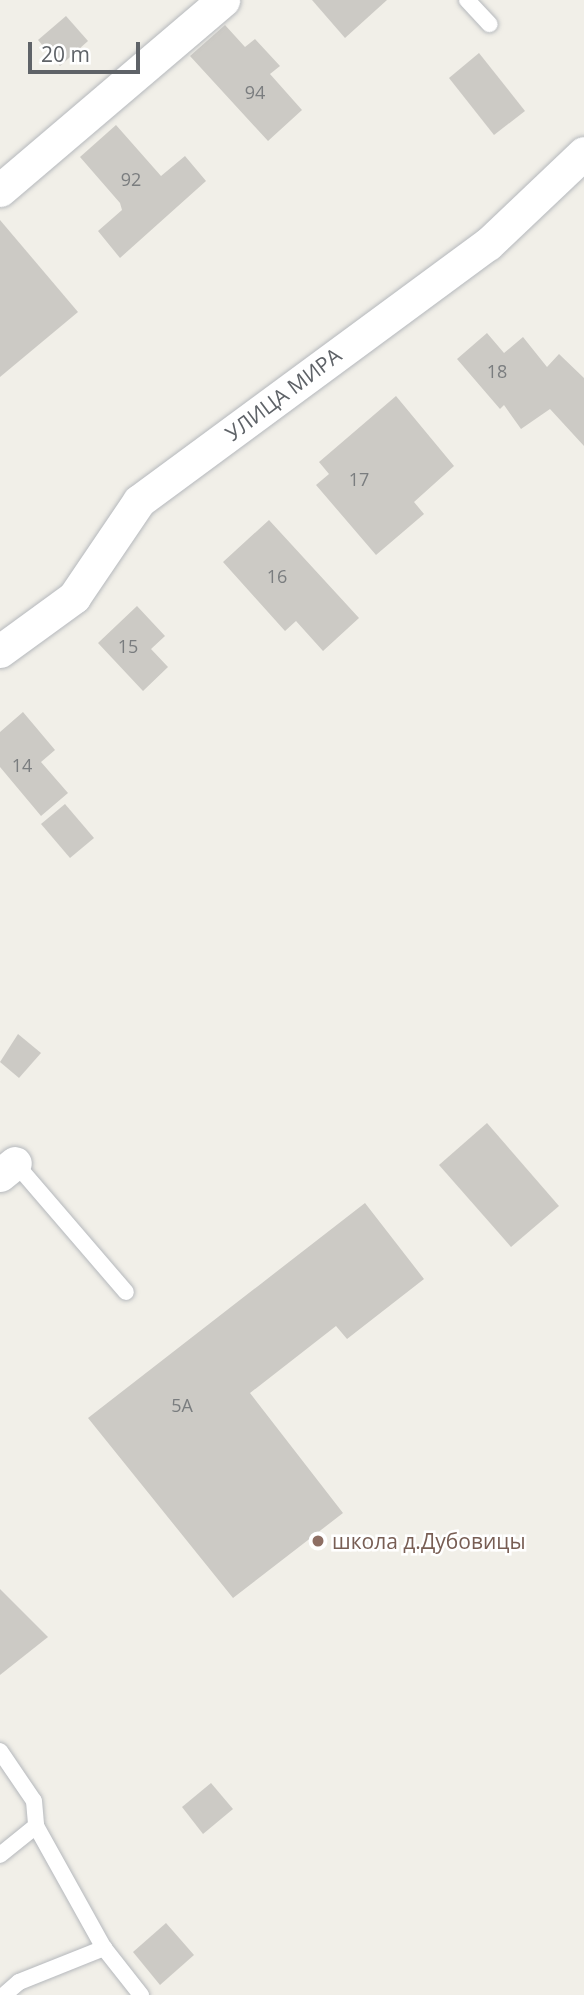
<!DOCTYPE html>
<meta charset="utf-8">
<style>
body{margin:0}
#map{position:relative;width:584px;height:1995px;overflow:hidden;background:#f1efe8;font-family:"Open Sans",sans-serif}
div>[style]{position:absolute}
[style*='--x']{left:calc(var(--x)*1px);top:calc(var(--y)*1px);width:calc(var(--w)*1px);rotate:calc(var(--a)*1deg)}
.building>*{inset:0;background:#cccac5}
.roads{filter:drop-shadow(0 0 2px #b5b8bc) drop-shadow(0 0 2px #b5b8bc)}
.lane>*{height:16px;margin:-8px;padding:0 8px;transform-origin:8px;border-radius:8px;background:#fff}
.street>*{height:33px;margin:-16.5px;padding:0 16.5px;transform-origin:16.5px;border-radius:16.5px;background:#fff}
.dots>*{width:19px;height:19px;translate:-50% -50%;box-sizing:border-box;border:4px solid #fff;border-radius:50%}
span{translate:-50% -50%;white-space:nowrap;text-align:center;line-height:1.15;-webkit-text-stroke:5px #fff;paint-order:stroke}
.number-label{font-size:18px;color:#7a7d7f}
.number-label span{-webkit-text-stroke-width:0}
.street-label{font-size:21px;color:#5f6368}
.education-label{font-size:21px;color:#785e54}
.left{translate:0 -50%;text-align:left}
.scale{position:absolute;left:28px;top:42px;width:112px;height:32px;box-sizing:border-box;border:4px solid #5f6368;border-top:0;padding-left:9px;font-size:21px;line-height:24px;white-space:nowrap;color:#5f6368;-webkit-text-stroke:5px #fff;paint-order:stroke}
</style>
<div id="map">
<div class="building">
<i style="clip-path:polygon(312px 0,387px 0,345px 38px)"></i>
<i style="clip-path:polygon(66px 16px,88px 41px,60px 66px,38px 40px)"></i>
<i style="clip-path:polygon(225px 25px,245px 47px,255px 39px,280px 66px,270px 74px,302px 110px,268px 141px,190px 56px)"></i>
<i style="clip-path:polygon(479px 53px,525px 111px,494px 135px,449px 78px)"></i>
<i style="clip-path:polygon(116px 125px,161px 176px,185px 156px,206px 181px,120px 258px,98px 231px,122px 210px,120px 203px,80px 157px)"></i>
<i style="clip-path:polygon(0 220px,78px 312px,0 377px)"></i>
<i style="clip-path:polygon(487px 333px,504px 353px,523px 337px,547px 367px,559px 354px,584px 378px,584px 446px,550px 409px,521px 429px,504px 405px,500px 409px,457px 359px)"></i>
<i style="clip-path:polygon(396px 396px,454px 466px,414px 502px,424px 514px,376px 555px,316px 485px,329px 474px,319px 462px)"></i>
<i style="clip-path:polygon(269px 520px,359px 618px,323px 651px,296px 621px,285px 631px,223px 562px)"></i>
<i style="clip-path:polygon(137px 606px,165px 636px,151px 649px,168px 667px,143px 691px,98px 643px)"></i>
<i style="clip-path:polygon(23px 712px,55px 750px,41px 762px,68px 793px,41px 816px,0 767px,0 732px)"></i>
<i style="clip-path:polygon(65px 804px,94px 838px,70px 858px,41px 824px)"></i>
<i style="clip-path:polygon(18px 1034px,41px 1053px,19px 1078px,0 1062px)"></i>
<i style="clip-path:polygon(487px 1123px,559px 1206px,511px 1247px,439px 1165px)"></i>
<i style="clip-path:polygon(365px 1203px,424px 1279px,347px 1339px,336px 1326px,250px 1393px,343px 1513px,233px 1598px,88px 1418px)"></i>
<i style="clip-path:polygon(0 1589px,48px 1637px,0 1675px)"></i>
<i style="clip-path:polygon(211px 1783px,233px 1809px,203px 1834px,182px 1807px)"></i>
<i style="clip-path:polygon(166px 1923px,194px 1955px,160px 1985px,133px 1952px)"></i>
</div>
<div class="roads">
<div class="lane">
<i style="--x:467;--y:0;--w:33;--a:47"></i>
<i style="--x:15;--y:1163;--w:170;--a:49.3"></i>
<i style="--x:0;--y:1751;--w:60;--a:55.8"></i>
<i style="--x:34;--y:1801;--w:25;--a:85"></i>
<i style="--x:36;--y:1826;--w:46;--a:141.1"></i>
<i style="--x:36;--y:1826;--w:140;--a:60.9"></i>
<i style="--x:104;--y:1948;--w:60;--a:51.8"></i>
<i style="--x:4;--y:1995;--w:20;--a:-41"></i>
<i style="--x:19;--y:1982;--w:92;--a:-21.8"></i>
</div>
<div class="street">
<i style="--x:0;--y:190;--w:293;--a:-40.4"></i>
<i style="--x:0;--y:651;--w:92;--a:-36.1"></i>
<i style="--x:74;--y:597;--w:116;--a:-55.9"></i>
<i style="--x:139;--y:501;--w:433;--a:-36.4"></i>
<i style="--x:488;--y:244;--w:132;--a:-43.5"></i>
<i style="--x:0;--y:1175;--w:19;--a:-39"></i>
</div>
</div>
<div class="dots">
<i style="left:318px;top:1541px;background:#8d6e63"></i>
</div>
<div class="number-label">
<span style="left:255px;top:92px">94</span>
<span style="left:131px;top:179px">92</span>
<span style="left:497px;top:371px">18</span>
<span style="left:359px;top:479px">17</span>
<span style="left:277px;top:576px">16</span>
<span style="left:128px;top:646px">15</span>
<span style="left:22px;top:765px">14</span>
<span style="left:182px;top:1405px">5А</span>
</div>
<div class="street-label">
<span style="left:283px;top:394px;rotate:-37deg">УЛИЦА МИРА</span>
</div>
<div class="education-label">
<span class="left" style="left:332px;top:1541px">школа д.Дубовицы</span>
</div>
<div class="scale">20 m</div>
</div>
